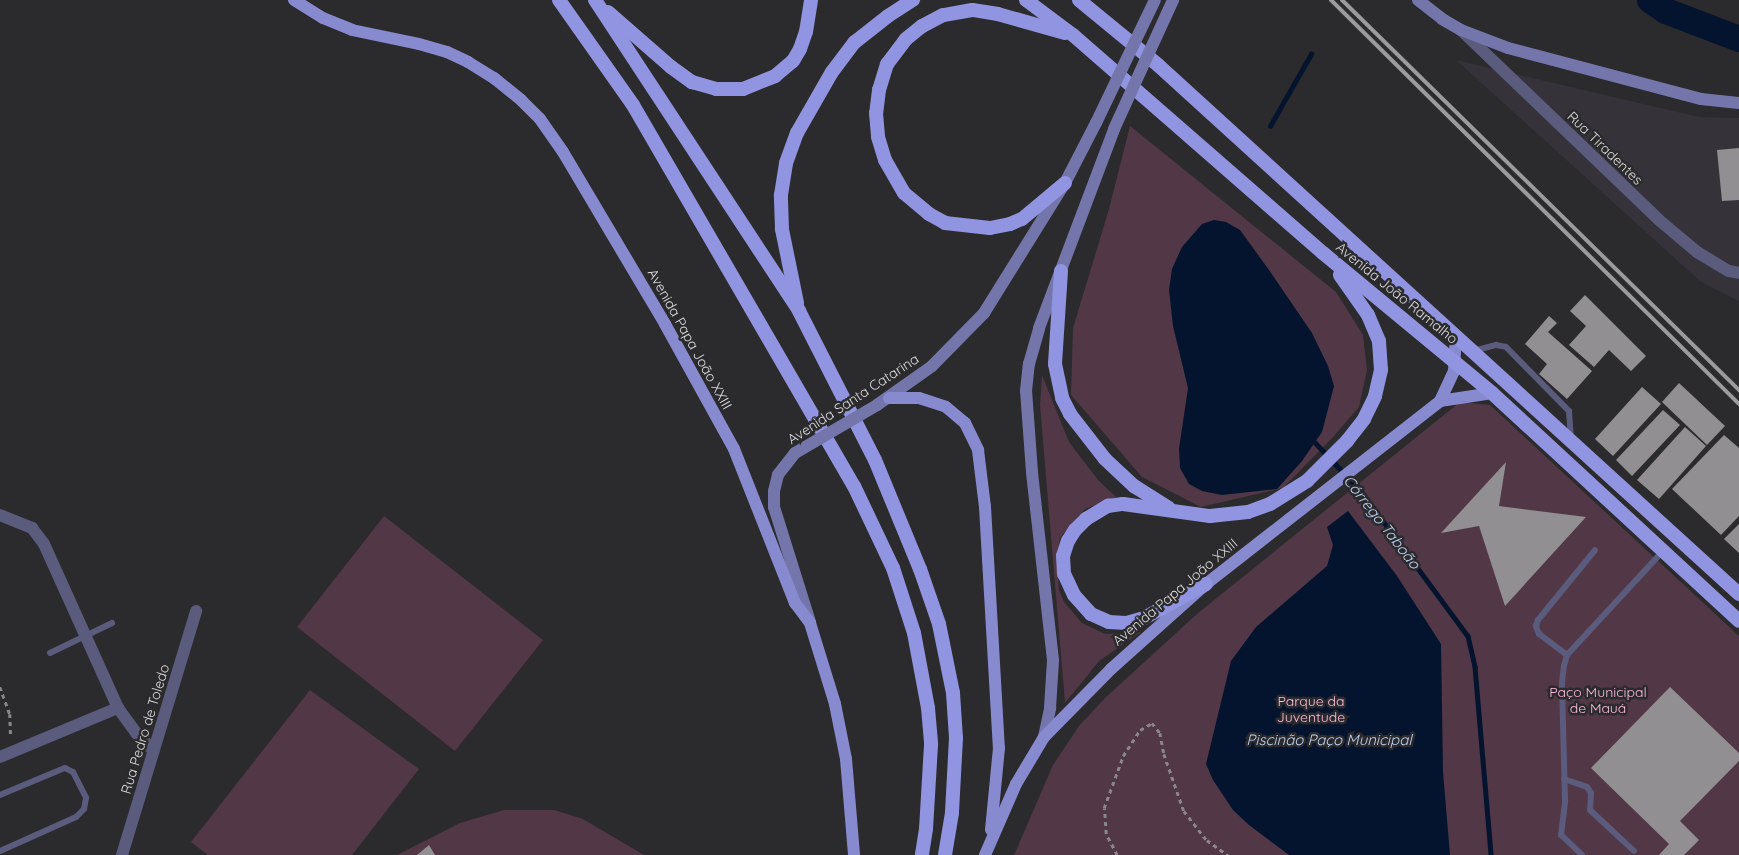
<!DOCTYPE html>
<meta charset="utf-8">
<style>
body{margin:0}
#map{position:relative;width:1739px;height:855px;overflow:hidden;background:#2b2a2c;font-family:Quicksand,sans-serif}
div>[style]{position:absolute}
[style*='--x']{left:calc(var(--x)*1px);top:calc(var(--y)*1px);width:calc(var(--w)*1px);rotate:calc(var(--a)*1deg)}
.built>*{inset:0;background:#35323a}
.green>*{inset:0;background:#523746}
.water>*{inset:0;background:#04132e}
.stream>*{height:4.5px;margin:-2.25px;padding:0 2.25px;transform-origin:2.25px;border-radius:2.25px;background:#04132e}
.river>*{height:26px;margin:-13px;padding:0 13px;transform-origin:13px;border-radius:13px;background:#04132e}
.building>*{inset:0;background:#918f91}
.path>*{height:2.5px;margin-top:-1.25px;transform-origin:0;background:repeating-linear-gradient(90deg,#888789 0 4px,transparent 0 8px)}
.service>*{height:6px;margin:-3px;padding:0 3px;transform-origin:3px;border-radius:3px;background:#5a5b7d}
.minor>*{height:12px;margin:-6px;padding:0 6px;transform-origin:6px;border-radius:6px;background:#5a5b7d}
.secondary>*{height:12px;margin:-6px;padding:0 6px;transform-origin:6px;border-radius:6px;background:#7476ab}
.primary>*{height:12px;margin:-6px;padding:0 6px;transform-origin:6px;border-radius:6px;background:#888acf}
.trunk>*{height:14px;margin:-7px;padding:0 7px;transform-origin:7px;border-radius:7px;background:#9194e0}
.rail>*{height:4px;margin:-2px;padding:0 2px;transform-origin:2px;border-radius:2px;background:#9b9b9c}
.secondary-bridge>*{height:12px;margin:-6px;padding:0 6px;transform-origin:6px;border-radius:6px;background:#7476ab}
span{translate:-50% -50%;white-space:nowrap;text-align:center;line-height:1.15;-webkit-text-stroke:5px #2b2a2c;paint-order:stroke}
.street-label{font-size:14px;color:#dededf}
.park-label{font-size:14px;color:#febce1}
.water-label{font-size:15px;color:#bdd1f4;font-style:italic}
</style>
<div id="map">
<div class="built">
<i style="clip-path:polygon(1456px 60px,1699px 117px,1739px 118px,1739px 301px,1701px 282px)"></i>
</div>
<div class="green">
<i style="clip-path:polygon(1130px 126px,1336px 292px,1363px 335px,1367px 370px,1359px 407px,1333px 437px,1283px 488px,1201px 507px,1142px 477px,1071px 395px,1073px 328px,1109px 209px)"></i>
<i style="clip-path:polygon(1042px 375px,1069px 442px,1098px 480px,1116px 497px,1085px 509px,1060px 538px,1057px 558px,1059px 590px,1064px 602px,1082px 623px,1105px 634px,1141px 632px,1099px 661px,1065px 703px,1040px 405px)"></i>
<i style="clip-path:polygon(1460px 402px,1490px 405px,1739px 636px,1739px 855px,1014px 855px,1053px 765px,1079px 726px,1105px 698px,1198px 613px)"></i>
<i style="clip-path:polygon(384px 516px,543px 640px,455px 751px,297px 627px)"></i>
<i style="clip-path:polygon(310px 690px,419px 769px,352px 855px,208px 855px,191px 842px)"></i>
<i style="clip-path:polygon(504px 810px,554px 810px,583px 819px,644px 855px,397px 855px,460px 823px)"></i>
</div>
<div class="water">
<i style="clip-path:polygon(1214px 220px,1226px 222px,1240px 230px,1269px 270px,1312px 333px,1328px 366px,1334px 386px,1322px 432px,1302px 461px,1277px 489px,1222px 495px,1202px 491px,1189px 484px,1180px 468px,1179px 449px,1188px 388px,1173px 326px,1169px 290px,1172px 269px,1182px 247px,1202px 224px)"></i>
<i style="clip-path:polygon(1348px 511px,1397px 576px,1441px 644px,1443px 772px,1450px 855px,1289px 855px,1249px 825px,1233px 810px,1213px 780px,1206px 764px,1231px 661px,1256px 627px,1327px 566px,1333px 545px,1327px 527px)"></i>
</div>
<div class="stream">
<i style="--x:1270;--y:126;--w:83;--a:-60.3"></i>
<i style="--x:1311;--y:438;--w:73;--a:46.7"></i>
<i style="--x:1361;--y:491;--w:180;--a:53.6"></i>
<i style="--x:1468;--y:636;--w:32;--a:77"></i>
<i style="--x:1475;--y:667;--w:189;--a:85.1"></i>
</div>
<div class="river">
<i style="--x:1650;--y:0;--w:19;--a:35"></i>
<i style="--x:1666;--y:11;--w:78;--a:21"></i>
</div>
<div class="building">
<i style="clip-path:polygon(1739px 148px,1739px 200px,1722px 201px,1717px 150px)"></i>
<i style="clip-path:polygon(1585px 295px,1646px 356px,1631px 371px,1609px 350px,1594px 367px,1569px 345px,1586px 326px,1570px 311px)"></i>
<i style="clip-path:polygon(1549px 316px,1557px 323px,1548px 332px,1592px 371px,1567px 399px,1539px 374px,1547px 364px,1525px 344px)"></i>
<i style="clip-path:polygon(1679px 383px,1725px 426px,1707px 445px,1662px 402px)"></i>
<i style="clip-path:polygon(1642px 387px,1661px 404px,1613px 456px,1595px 439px)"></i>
<i style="clip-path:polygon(1663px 410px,1680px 425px,1632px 476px,1616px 460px)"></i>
<i style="clip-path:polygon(1685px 427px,1706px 446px,1659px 499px,1637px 480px)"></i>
<i style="clip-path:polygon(1724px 435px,1739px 448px,1739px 516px,1721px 535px,1672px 489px)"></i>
<i style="clip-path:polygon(1506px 462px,1499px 506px,1586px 517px,1505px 606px,1479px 526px,1441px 533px)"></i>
<i style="clip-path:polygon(1739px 524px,1739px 553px,1724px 539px)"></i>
<i style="clip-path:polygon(1670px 687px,1739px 753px,1739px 761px,1680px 821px,1699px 840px,1684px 855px,1659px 855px,1669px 844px,1591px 768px)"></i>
<i style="clip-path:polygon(429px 845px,435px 855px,417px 855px)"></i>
</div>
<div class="path">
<i style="--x:0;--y:687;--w:29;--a:70"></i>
<i style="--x:10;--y:714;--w:23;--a:88"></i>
<i style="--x:1117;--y:855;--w:24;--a:-118"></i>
<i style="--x:1106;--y:834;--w:26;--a:-94"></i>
<i style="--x:1104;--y:808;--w:55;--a:-69.9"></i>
<i style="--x:1123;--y:756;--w:31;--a:-57"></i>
<i style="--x:1140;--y:730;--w:14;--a:-30"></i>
<i style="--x:1152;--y:723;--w:13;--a:51"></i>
<i style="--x:1160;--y:733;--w:21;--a:79"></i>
<i style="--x:1164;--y:754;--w:60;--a:70.7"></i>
<i style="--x:1184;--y:811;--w:37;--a:52"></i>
<i style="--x:1207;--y:840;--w:26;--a:36"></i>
</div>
<div class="service">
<i style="--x:1473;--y:351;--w:24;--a:-15"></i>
<i style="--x:1496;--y:345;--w:10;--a:11"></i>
<i style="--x:1506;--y:347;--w:90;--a:45.5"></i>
<i style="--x:1569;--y:411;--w:29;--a:86"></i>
<i style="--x:50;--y:653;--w:69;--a:-25.8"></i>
<i style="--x:1567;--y:655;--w:35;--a:-143"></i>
<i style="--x:1539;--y:634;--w:9;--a:-111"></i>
<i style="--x:1536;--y:626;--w:6;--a:-72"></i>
<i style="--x:1538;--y:620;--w:90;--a:-50.8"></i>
<i style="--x:1564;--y:779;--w:24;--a:19"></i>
<i style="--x:1587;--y:787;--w:7;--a:56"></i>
<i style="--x:1591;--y:793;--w:17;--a:93"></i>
<i style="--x:1590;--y:810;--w:60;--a:43"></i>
<i style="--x:0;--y:795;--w:70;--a:-22.6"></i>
<i style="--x:65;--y:768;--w:9;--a:27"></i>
<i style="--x:73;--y:772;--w:29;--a:63"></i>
<i style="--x:86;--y:798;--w:11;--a:100"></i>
<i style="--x:84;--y:809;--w:11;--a:135"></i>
<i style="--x:76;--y:817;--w:83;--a:155.9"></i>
<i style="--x:1582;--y:855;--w:29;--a:-136"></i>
<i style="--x:1561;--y:835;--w:35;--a:-83"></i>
<i style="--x:1565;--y:800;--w:118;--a:-91.5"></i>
<i style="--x:1562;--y:682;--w:16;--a:-83"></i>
<i style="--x:1564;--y:666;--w:11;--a:-75"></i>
<i style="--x:1567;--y:655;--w:142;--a:-47.3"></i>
</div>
<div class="minor">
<i style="--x:1461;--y:30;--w:274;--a:43.8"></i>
<i style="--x:1659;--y:220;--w:50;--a:40.1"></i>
<i style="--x:1697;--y:252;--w:37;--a:31"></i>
<i style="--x:1729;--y:271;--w:10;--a:11"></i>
<i style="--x:0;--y:515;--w:35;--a:22"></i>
<i style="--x:32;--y:528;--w:20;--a:53"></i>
<i style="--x:44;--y:544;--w:180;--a:65.7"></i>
<i style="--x:118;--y:708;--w:31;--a:54"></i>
<i style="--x:136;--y:733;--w:25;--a:45"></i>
<i style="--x:0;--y:757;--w:128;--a:-22.6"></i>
<i style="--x:122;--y:855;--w:255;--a:-73.1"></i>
</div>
<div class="secondary">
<i style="--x:1418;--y:0;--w:31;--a:38"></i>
<i style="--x:1442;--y:19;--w:22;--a:30"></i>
<i style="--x:1461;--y:30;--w:50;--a:21"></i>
<i style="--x:1508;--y:48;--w:200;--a:14.8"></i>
<i style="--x:1701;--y:99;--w:38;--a:6"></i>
<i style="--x:877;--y:405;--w:67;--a:-35.3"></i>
<i style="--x:932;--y:366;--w:74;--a:-45.5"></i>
<i style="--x:984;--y:313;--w:153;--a:-58.1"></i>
<i style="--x:1065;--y:183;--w:68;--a:-62.7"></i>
<i style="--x:795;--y:453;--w:28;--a:128"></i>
<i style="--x:778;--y:475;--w:16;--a:104"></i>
<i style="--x:774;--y:491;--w:16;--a:90"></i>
<i style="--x:774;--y:507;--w:121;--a:72.6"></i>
<i style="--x:1044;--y:737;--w:30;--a:-78"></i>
<i style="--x:1050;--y:708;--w:48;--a:-86.4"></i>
<i style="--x:1053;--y:660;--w:189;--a:-96.4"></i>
<i style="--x:1032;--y:472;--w:81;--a:-94.2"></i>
<i style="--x:1026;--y:391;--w:27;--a:-84"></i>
<i style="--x:1029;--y:364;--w:37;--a:-74"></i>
<i style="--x:1039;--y:328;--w:213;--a:-69.3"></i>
</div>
<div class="primary">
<i style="--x:294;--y:0;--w:34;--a:32"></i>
<i style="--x:323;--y:18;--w:31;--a:22"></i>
<i style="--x:352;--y:30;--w:68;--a:11.8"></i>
<i style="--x:419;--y:44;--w:29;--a:16"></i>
<i style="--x:447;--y:52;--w:23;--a:25"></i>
<i style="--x:468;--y:62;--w:31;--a:32"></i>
<i style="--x:494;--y:78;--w:35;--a:39"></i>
<i style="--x:521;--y:100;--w:27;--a:45"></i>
<i style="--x:540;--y:119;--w:40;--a:55.1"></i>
<i style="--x:563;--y:152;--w:200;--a:59.3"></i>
<i style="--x:665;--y:324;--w:143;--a:61.1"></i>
<i style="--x:734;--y:449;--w:166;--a:68.4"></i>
<i style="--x:795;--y:603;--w:25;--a:53"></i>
<i style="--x:810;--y:623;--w:85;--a:72.8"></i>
<i style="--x:835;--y:704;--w:56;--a:78.7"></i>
<i style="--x:846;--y:759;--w:96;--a:85.2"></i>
<i style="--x:889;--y:398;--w:30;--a:0"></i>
<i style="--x:919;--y:398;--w:28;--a:18"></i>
<i style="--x:946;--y:407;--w:25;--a:40"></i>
<i style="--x:965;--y:423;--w:30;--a:64"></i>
<i style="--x:978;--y:450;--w:57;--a:83"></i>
<i style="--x:985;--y:507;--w:241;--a:86.7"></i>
<i style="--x:999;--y:748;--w:82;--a:95.6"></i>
<i style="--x:1440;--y:401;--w:53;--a:-8.7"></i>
<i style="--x:985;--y:855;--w:77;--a:-66.4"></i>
<i style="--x:1016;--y:784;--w:55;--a:-59.2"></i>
<i style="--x:1044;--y:737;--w:95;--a:-45.4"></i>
<i style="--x:1111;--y:669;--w:127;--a:-41.8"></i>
<i style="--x:1206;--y:584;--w:297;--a:-38"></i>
<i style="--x:1440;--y:401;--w:33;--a:-65"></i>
<i style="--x:1454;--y:371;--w:35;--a:-87"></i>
</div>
<div class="trunk">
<i style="--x:559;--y:0;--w:128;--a:54.8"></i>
<i style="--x:633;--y:105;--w:440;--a:59.9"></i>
<i style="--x:854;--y:486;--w:91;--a:64.6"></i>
<i style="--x:893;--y:568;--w:68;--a:72.1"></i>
<i style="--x:914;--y:633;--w:76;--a:79.4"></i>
<i style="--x:928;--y:708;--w:37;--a:85"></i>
<i style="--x:931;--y:745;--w:84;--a:93.4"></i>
<i style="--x:926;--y:829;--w:26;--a:99"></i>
<i style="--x:595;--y:0;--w:372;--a:56.7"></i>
<i style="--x:799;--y:311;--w:167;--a:63"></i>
<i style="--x:875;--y:460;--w:118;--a:67.6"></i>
<i style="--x:920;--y:569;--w:58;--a:70.9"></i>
<i style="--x:939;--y:624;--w:70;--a:78.5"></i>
<i style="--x:953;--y:693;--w:45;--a:86.2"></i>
<i style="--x:956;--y:738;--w:75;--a:93.1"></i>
<i style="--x:952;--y:813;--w:43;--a:99.5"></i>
<i style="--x:1026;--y:0;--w:59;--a:36.7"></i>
<i style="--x:1073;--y:35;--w:332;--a:41.1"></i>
<i style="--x:1323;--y:253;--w:219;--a:39.6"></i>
<i style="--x:1492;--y:393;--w:336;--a:42.7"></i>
<i style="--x:1079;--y:0;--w:102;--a:39.4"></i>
<i style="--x:1158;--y:65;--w:786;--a:42.32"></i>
<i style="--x:608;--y:12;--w:84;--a:41.1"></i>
<i style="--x:671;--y:67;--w:26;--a:36"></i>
<i style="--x:692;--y:82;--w:25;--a:16"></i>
<i style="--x:716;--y:89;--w:27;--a:0"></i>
<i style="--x:743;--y:89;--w:35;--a:-22"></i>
<i style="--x:775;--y:76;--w:23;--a:-40"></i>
<i style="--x:793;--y:61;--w:14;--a:-60"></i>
<i style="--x:800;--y:49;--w:18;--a:-71"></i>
<i style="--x:806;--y:32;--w:32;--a:-81"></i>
<i style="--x:1065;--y:33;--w:70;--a:-164.2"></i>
<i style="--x:998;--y:14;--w:26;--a:-171"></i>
<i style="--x:972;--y:10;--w:29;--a:170"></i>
<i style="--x:943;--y:15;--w:24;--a:152"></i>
<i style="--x:922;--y:26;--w:21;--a:141"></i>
<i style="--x:906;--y:39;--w:31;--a:127"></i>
<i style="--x:887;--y:64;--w:27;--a:107"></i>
<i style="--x:879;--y:90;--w:23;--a:97"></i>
<i style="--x:876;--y:113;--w:24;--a:85"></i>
<i style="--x:878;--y:137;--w:24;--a:73"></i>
<i style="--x:885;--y:160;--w:38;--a:60"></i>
<i style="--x:904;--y:193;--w:33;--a:40"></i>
<i style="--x:929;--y:214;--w:18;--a:29"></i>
<i style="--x:945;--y:223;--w:45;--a:6.3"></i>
<i style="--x:990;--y:228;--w:20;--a:-11"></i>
<i style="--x:1010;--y:224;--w:13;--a:-23"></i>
<i style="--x:1022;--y:219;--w:56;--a:-39.9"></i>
<i style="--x:1061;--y:271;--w:93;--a:93.7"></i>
<i style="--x:1055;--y:364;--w:35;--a:78"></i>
<i style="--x:1062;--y:398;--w:18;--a:63"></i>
<i style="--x:1070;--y:414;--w:57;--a:52.1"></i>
<i style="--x:1105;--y:459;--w:40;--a:43"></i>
<i style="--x:1134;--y:486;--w:41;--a:32.2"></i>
<i style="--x:797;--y:303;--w:76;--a:-101.5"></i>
<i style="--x:782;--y:229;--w:34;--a:-92"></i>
<i style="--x:781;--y:195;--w:32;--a:-81"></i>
<i style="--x:786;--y:163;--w:32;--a:-70"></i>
<i style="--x:797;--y:133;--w:70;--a:-60.2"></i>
<i style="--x:832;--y:72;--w:38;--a:-53"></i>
<i style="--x:855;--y:42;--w:42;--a:-38.2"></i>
<i style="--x:888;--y:16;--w:30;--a:-33"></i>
<i style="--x:1206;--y:584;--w:71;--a:151.3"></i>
<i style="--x:1144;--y:618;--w:19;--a:164"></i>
<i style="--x:1126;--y:623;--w:17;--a:-177"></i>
<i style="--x:1109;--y:622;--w:20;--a:-156"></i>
<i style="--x:1091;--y:614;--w:25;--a:-132"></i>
<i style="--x:1074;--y:595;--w:23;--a:-115"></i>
<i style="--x:1064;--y:574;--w:18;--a:-93"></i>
<i style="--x:1063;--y:556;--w:16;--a:-72"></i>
<i style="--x:1068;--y:541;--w:13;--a:-58"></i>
<i style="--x:1075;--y:530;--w:16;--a:-45"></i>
<i style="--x:1086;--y:519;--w:26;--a:-31"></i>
<i style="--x:1108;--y:506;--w:15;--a:-8"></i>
<i style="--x:1123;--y:504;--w:88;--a:7.9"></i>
<i style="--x:1210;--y:516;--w:38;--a:-6"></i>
<i style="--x:1248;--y:512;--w:23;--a:-20"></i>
<i style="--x:1270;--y:504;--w:44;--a:-31.9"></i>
<i style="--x:1307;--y:481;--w:57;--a:-45"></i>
<i style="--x:1347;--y:441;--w:28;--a:-52"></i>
<i style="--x:1364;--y:419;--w:25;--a:-64"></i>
<i style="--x:1375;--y:396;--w:27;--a:-77"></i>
<i style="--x:1381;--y:370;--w:29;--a:-94"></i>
<i style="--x:1379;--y:341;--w:28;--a:-113"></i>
<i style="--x:1368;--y:315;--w:49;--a:-125"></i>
</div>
<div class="rail">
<i style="--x:1331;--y:0;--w:574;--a:44.72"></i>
<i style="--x:1342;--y:0;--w:557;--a:44.49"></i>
</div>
<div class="secondary-bridge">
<i style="--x:1096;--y:123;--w:136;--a:-64.4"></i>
<i style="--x:1114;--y:129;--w:142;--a:-65.4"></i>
<i style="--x:795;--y:453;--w:95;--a:-30.3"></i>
</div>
<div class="street-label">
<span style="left:1605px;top:148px;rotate:44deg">Rua Tiradentes</span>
<span style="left:1397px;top:293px;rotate:39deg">Avenida João Ramalho</span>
<span style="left:690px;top:339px;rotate:61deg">Avenida Papa João XXIII</span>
<span style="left:853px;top:399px;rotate:-33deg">Avenida Santa Catarina</span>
<span style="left:1175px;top:592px;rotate:-40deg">Avenida Papa João XXIII</span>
<span style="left:145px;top:729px;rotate:-73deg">Rua Pedro de Toledo</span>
</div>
<div class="park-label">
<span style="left:1598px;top:700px">Paço Municipal<br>de Mauá</span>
<span style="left:1311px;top:709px">Parque da<br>Juventude</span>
</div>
<div class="water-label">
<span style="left:1382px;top:522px;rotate:52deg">Córrego Taboão</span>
<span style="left:1329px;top:740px">Piscinão Paço Municipal</span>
</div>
</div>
